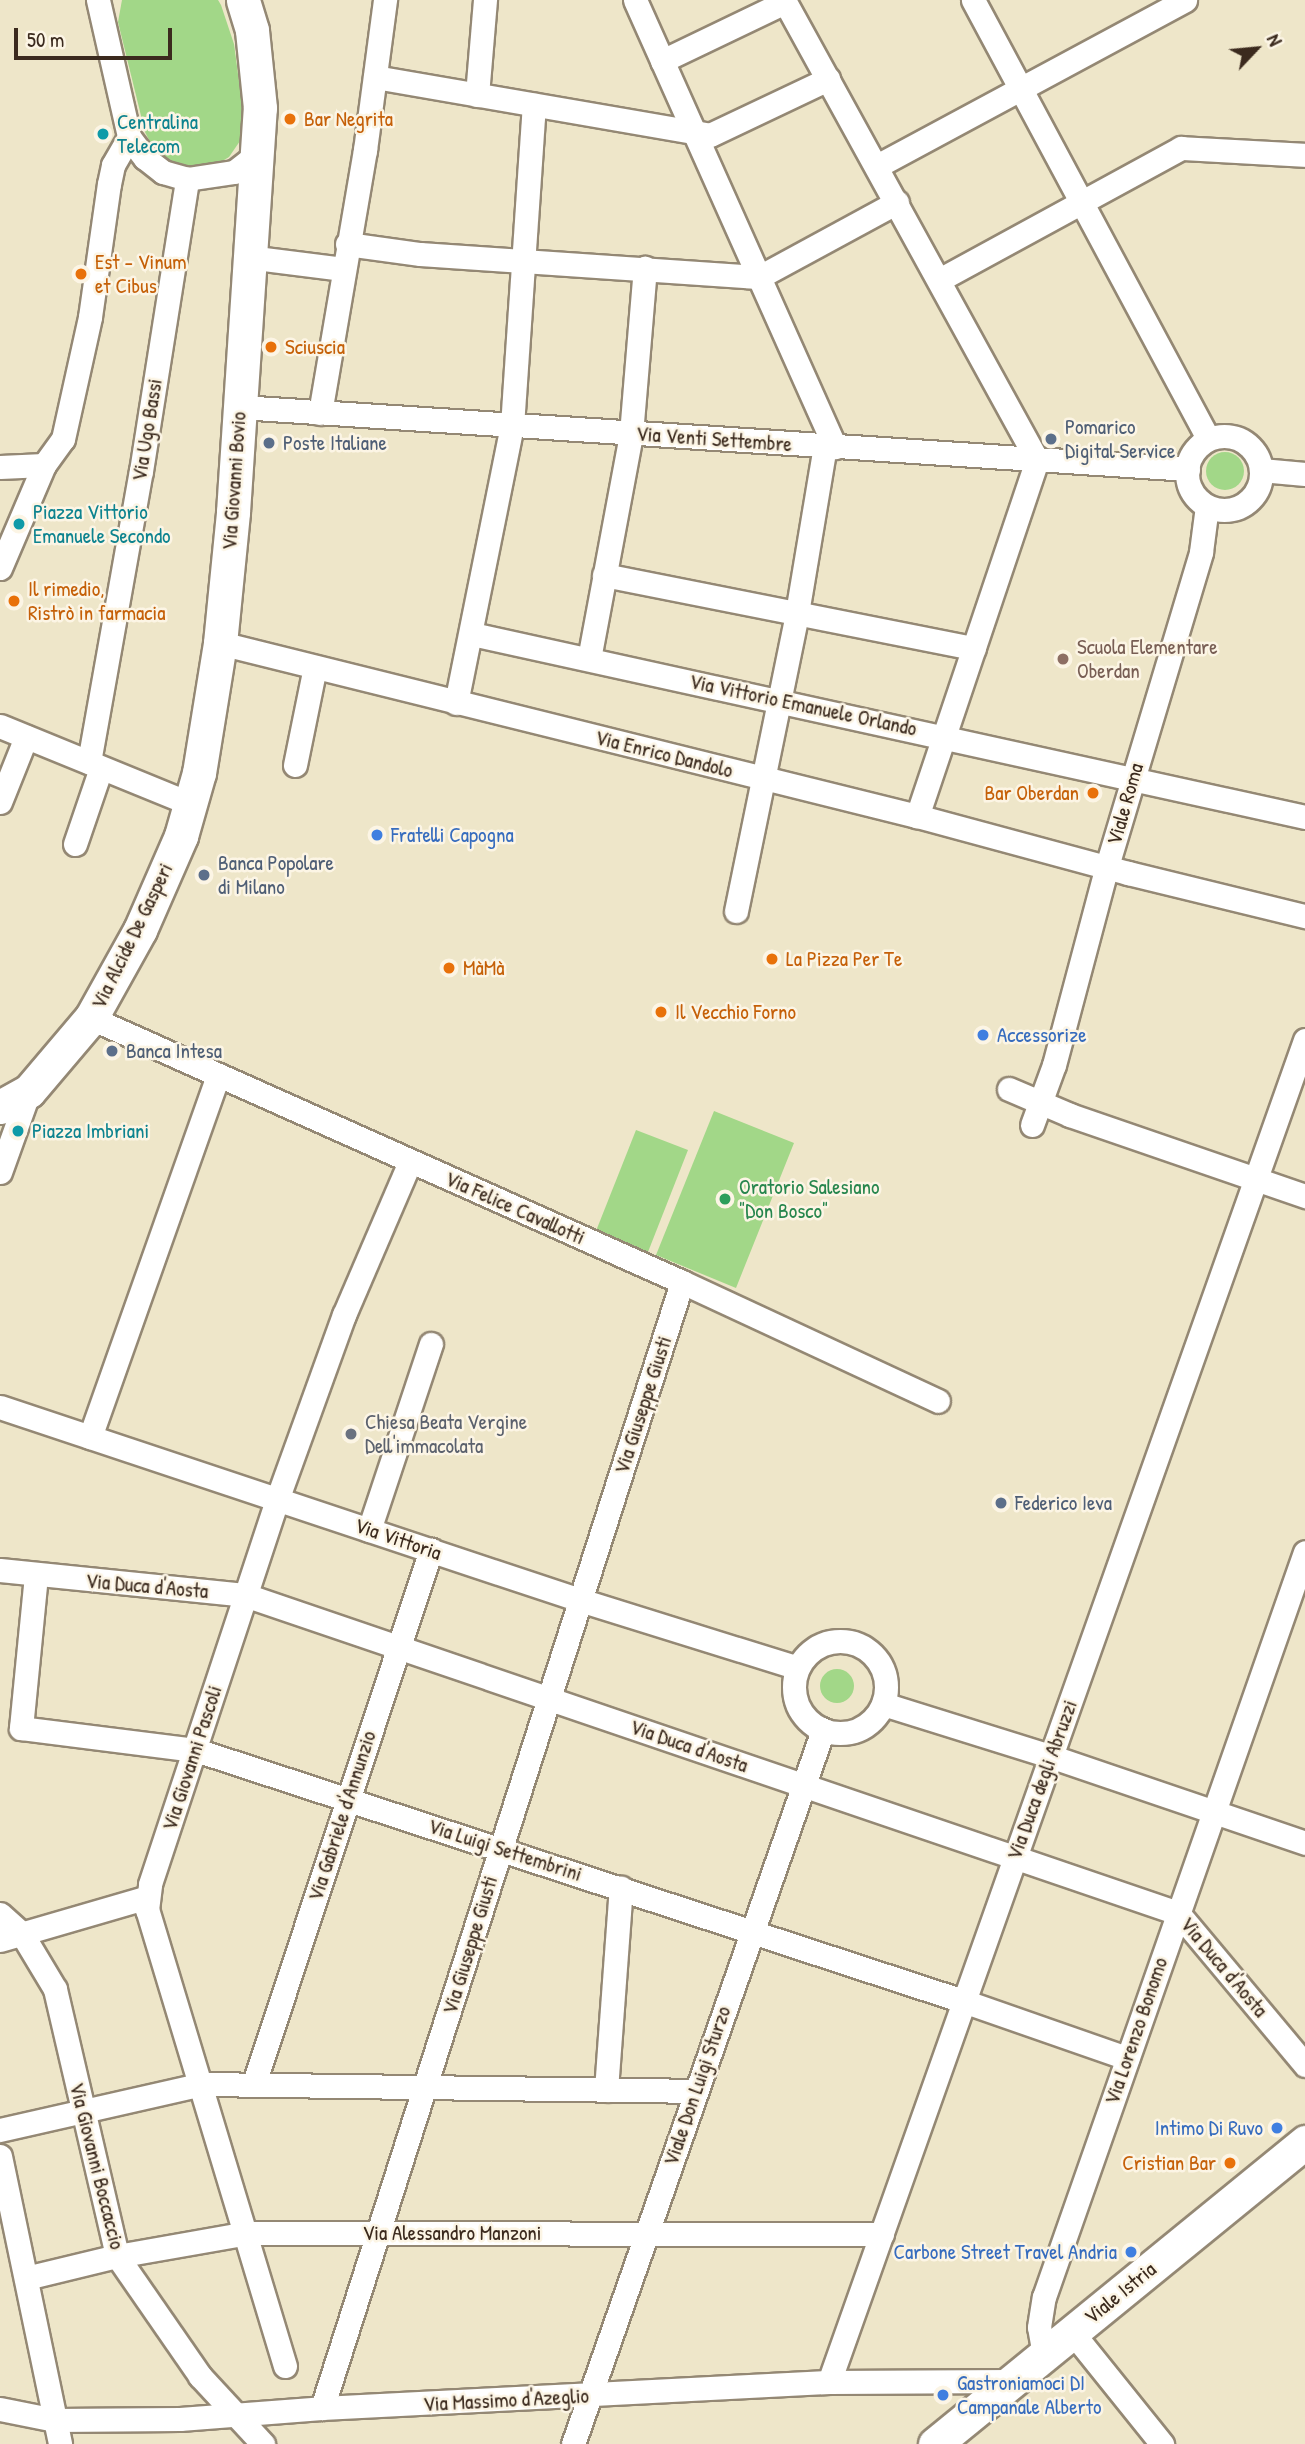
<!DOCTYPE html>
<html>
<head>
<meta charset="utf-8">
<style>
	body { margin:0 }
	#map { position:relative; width:1305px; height:2444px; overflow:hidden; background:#eee6c9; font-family:"Patrick Hand",sans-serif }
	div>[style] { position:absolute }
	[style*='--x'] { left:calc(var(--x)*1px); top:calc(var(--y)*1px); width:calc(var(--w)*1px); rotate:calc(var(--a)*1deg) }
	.green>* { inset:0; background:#a2d788 }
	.round { border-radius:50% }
	.roads { filter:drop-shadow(2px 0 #948874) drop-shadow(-2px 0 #948874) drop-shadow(0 2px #948874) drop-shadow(0 -2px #948874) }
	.street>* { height:23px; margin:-11.5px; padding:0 11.5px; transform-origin:11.5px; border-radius:11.5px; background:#fff }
	.street>.ring { margin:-11.5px; padding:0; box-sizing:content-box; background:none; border:23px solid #fff; border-radius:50% }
	.secondary>* { height:33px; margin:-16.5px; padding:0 16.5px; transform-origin:16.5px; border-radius:16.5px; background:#fff }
	.dots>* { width:19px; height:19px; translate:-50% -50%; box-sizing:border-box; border:4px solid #fcf5e5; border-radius:50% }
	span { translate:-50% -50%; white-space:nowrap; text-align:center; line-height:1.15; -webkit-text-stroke:5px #fcf5e5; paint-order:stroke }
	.food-label { font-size:21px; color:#c56008 }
	.left { translate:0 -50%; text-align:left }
	.right { translate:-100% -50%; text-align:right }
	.culture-label { font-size:21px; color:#0d838f }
	.service-label { font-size:21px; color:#4e5e75 }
	.street-label { font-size:21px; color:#3b2a1e }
	.education-label { font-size:21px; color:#785e54 }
	.shop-label { font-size:21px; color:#366cbe }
	.leisure-label { font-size:21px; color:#27864d }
	.worship-label { font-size:21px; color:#5b616d }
	.north { position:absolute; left:1221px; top:14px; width:70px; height:70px; -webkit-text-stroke:5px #fcf5e5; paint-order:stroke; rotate:64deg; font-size:19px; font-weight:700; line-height:28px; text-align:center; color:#3b2a1e }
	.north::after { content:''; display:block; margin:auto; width:24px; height:32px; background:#3b2a1e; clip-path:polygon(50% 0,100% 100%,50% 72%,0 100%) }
	.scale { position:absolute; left:14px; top:28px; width:158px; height:32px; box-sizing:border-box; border:4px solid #3b2a1e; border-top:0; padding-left:9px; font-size:21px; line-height:24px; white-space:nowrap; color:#3b2a1e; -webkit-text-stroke:5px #fcf5e5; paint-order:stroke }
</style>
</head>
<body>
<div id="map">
	<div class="green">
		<i style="clip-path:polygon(122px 0,218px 0,221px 5px,234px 44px,244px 119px,240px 141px,229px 157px,208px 170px,174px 166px,154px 150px,145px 132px,118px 22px)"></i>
		<i class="round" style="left:1206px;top:452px;width:38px;height:38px"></i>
		<i style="clip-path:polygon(714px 1111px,794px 1143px,736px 1288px,656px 1255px)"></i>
		<i style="clip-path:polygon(636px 1130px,688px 1150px,648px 1252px,596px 1231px)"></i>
		<i class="round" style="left:820px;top:1669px;width:34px;height:34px"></i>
	</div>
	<div class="roads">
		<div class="street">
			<i style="--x:98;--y:0;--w:140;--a:77.2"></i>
			<i style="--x:129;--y:137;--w:26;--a:53"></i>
			<i style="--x:145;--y:158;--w:23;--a:38"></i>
			<i style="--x:163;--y:172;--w:25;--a:16"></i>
			<i style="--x:187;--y:179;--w:48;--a:-8.5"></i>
			<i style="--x:234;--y:172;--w:28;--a:-38"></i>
			<i style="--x:635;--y:0;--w:490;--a:65.9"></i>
			<i style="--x:784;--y:0;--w:525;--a:61.19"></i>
			<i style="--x:1037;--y:460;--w:376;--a:108.6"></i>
			<i style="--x:973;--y:0;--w:498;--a:61.8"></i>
			<i style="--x:662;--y:61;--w:136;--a:-25.6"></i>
			<i style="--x:375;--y:77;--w:340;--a:9.8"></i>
			<i style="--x:710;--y:135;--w:131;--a:-25.4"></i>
			<i style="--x:477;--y:95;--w:95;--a:-85.2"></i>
			<i style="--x:877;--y:166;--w:350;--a:-28.3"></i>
			<i style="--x:347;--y:244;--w:74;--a:7.8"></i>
			<i style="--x:420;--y:254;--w:340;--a:3.9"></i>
			<i style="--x:759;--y:277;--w:157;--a:-28.5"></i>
			<i style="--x:248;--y:257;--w:96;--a:7.2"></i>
			<i style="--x:939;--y:280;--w:276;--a:-28.6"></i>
			<i style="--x:1181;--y:148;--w:124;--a:3.2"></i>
			<i style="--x:240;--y:407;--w:950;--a:3.74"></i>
			<i style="--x:320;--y:413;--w:267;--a:-80.3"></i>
			<i style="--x:365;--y:150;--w:151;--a:-82.4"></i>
			<i class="ring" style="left:1187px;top:436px;width:51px;height:51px"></i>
			<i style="--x:44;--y:465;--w:32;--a:-54"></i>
			<i style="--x:63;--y:439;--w:125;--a:-77.5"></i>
			<i style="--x:90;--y:317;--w:134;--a:-81.9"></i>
			<i style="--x:109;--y:184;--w:19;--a:-78"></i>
			<i style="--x:113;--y:165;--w:32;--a:-60"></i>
			<i style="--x:0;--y:467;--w:44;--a:-2.6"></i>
			<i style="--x:44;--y:465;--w:112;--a:113.1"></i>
			<i style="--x:1261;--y:470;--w:44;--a:5.2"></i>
			<i style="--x:604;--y:575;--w:377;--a:11.2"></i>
			<i style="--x:472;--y:634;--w:853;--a:12.39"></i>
			<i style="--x:220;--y:643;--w:718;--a:13.94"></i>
			<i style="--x:917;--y:816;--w:219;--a:15.1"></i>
			<i style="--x:1128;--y:873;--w:182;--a:13.7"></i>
			<i style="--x:589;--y:659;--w:229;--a:-79.4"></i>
			<i style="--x:631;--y:434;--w:167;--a:-85.2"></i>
			<i style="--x:456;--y:703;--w:283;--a:-78.6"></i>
			<i style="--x:512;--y:426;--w:322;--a:-86.1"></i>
			<i style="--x:0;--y:726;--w:206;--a:22.2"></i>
			<i style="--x:89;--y:762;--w:296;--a:-79.9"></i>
			<i style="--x:141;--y:471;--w:296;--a:-81"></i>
			<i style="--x:295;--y:765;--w:100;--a:-78.5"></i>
			<i style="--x:0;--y:802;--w:70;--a:-68.2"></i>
			<i style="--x:75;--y:844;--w:80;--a:-71.1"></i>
			<i style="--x:736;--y:911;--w:304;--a:-78.4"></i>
			<i style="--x:797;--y:613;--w:169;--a:-80.5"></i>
			<i style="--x:91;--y:1018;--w:647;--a:24.07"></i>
			<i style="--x:682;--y:1282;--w:282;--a:24.9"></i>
			<i style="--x:1009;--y:1089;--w:66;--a:23.1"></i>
			<i style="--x:1070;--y:1115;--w:249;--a:19"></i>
			<i style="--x:1032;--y:1125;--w:64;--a:-69.9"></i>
			<i style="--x:1054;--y:1065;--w:206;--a:-75.1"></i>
			<i style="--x:1107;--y:866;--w:328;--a:-73.3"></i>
			<i style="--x:1201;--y:552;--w:46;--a:-82.6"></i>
			<i style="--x:0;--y:1172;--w:86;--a:-70.3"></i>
			<i style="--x:0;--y:1407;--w:611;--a:18.41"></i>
			<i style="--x:580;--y:1600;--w:228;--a:17.3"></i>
			<i style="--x:90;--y:1437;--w:384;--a:-70.5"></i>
			<i style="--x:369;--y:1530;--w:196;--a:-71.6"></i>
			<i style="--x:0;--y:1570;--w:246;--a:5.8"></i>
			<i style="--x:245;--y:1595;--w:986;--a:18.82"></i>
			<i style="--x:1178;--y:1913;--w:198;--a:50.1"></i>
			<i style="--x:36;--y:1575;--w:154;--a:95.6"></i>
			<i style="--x:21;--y:1728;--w:176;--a:7.2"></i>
			<i style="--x:196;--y:1750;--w:807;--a:18.12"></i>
			<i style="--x:963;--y:2001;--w:174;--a:19.2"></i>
			<i class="ring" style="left:794px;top:1641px;width:69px;height:69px"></i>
			<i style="--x:883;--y:1704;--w:175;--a:17.3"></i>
			<i style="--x:1050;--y:1756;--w:269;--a:18.8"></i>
			<i style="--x:0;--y:1914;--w:30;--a:42"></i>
			<i style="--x:22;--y:1934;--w:64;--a:59"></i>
			<i style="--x:55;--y:1989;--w:274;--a:76.9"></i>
			<i style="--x:117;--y:2256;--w:146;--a:55.3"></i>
			<i style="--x:200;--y:2376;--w:93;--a:47.2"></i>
			<i style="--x:0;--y:1940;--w:154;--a:-16.2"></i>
			<i style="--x:254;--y:2083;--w:562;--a:-71.63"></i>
			<i style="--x:606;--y:2090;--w:203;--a:-85.8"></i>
			<i style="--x:0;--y:2130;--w:207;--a:-12.8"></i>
			<i style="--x:202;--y:2084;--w:493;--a:0.8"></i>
			<i style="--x:0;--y:2156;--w:294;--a:78.2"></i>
			<i style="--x:26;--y:2278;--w:94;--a:-13.6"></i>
			<i style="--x:117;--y:2256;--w:132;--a:-10"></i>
			<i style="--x:247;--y:2233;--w:635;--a:0.09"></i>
			<i style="--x:1072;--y:2332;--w:144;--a:51.2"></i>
			<i style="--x:1044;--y:2355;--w:28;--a:-100"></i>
			<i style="--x:1039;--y:2327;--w:30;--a:-81"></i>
			<i style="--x:1044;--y:2297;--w:789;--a:-70.69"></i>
			<i style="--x:285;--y:2366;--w:476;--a:-106.8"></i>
			<i style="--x:147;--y:1910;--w:26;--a:-83"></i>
			<i style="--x:150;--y:1884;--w:408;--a:-71.7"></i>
			<i style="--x:278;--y:1497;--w:194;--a:-70.1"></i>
			<i style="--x:344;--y:1315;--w:167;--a:-66.7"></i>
			<i style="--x:829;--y:2382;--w:1424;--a:-70.47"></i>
			<i style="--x:322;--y:2408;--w:1182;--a:-72.27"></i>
			<i style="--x:0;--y:2409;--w:56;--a:11.3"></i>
			<i style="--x:55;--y:2420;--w:125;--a:-0.5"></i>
			<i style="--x:180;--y:2419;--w:142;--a:-4.4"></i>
			<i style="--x:322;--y:2408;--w:508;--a:-2.94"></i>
			<i style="--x:829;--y:2382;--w:183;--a:-0.3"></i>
			<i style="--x:573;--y:2444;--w:757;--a:-70.7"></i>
		</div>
		<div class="secondary">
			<i style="--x:0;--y:1107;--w:33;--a:-29"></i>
			<i style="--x:29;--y:1091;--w:96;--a:-49.7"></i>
			<i style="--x:91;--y:1018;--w:101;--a:-60.9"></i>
			<i style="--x:140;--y:930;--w:103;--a:-66.4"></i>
			<i style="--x:181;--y:836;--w:66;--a:-74.1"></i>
			<i style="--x:199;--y:773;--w:132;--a:-80.8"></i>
			<i style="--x:220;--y:643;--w:132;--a:-84.3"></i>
			<i style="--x:233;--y:512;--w:405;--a:-86.2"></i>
			<i style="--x:260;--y:108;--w:78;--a:-95.9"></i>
			<i style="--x:252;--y:30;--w:31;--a:-107"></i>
			<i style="--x:935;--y:2444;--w:478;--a:-39.2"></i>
		</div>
	</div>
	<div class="dots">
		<i style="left:290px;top:119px;background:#e8710a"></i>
		<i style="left:103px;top:134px;background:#0f9aa8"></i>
		<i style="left:81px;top:274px;background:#e8710a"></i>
		<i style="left:271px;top:347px;background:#e8710a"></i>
		<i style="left:1051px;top:439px;background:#5c6f8a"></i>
		<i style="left:269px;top:443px;background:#5c6f8a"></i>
		<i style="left:19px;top:524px;background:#0f9aa8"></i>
		<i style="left:14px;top:601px;background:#e8710a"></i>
		<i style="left:1063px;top:659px;background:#8d6e63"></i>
		<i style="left:1093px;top:793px;background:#e8710a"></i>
		<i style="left:377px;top:835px;background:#3f7fe0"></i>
		<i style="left:204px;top:875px;background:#5c6f8a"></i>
		<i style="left:772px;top:959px;background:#e8710a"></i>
		<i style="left:449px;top:968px;background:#e8710a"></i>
		<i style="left:661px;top:1012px;background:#e8710a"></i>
		<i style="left:983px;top:1035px;background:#3f7fe0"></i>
		<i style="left:112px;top:1051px;background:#5c6f8a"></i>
		<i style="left:18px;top:1131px;background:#0f9aa8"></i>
		<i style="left:725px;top:1199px;background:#2e9e5b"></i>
		<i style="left:351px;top:1434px;background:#6b7280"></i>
		<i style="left:1001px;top:1503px;background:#5c6f8a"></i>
		<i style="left:1277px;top:2128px;background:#3f7fe0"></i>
		<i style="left:1230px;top:2163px;background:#e8710a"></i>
		<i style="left:1131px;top:2252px;background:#3f7fe0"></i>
		<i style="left:943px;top:2395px;background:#3f7fe0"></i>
	</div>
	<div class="food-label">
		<span class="left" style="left:304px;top:119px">Bar Negrita</span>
		<span class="left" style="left:95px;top:274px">Est - Vinum<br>et Cibus</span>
		<span class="left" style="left:285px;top:347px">Sciuscia</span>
		<span class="left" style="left:28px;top:601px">Il rimedio,<br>Ristrò in farmacia</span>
		<span class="right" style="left:1079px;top:793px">Bar Oberdan</span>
		<span class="left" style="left:786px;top:959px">La Pizza Per Te</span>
		<span class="left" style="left:463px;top:968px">MàMà</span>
		<span class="left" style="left:675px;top:1012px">Il Vecchio Forno</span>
		<span class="right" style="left:1216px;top:2163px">Cristian Bar</span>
	</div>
	<div class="culture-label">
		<span class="left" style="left:117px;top:134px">Centralina<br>Telecom</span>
		<span class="left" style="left:33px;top:524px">Piazza Vittorio<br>Emanuele Secondo</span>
		<span class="left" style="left:32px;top:1131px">Piazza Imbriani</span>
	</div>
	<div class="service-label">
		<span class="left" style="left:1065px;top:439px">Pomarico<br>Digital Service</span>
		<span class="left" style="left:283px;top:443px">Poste Italiane</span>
		<span class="left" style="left:218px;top:875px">Banca Popolare<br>di Milano</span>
		<span class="left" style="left:126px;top:1051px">Banca Intesa</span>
		<span class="left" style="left:1015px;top:1503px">Federico Ieva</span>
	</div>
	<div class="street-label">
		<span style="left:147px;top:430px;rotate:-81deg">Via Ugo Bassi</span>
		<span style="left:714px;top:439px;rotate:4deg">Via Venti Settembre</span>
		<span style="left:234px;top:481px;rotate:-86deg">Via Giovanni Bovio</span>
		<span style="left:803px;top:705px;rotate:12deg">Via Vittorio Emanuele Orlando</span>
		<span style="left:664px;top:754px;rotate:14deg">Via Enrico Dandolo</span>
		<span style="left:1125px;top:804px;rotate:-74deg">Viale Roma</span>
		<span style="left:132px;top:936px;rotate:-64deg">Via Alcide De Gasperi</span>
		<span style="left:515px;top:1208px;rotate:24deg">Via Felice Cavallotti</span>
		<span style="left:643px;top:1405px;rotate:-72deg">Via Giuseppe Giusti</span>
		<span style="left:398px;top:1539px;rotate:19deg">Via Vittoria</span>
		<span style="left:147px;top:1586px;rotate:5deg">Via Duca d'Aosta</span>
		<span style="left:689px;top:1746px;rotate:19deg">Via Duca d'Aosta</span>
		<span style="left:192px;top:1758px;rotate:-72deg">Via Giovanni Pascoli</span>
		<span style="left:1042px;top:1780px;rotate:-70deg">Via Duca degli Abruzzi</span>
		<span style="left:342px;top:1816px;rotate:-72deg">Via Gabriele d'Annunzio</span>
		<span style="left:505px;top:1850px;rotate:18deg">Via Luigi Settembrini</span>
		<span style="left:470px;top:1945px;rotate:-73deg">Via Giuseppe Giusti</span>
		<span style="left:1224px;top:1967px;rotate:50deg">Via Duca d'Aosta</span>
		<span style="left:1136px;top:2031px;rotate:-71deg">Via Lorenzo Bonomo</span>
		<span style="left:697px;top:2086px;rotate:-71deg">Viale Don Luigi Sturzo</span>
		<span style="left:97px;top:2166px;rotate:76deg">Via Giovanni Boccaccio</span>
		<span style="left:452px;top:2233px">Via Alessandro Manzoni</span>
		<span style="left:1120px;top:2293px;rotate:-39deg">Viale Istria</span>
		<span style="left:506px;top:2400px;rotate:-3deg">Via Massimo d'Azeglio</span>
	</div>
	<div class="education-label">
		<span class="left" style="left:1077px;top:659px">Scuola Elementare<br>Oberdan</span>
	</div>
	<div class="shop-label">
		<span class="left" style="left:391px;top:835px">Fratelli Capogna</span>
		<span class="left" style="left:997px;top:1035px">Accessorize</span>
		<span class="right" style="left:1263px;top:2128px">Intimo Di Ruvo</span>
		<span class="right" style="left:1117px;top:2252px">Carbone Street Travel Andria</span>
		<span class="left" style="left:957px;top:2395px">Gastroniamoci DI<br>Campanale Alberto</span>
	</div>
	<div class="leisure-label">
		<span class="left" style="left:739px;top:1199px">Oratorio Salesiano<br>"Don Bosco"</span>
	</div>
	<div class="worship-label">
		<span class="left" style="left:365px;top:1434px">Chiesa Beata Vergine<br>Dell'immacolata</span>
	</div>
	<div class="north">N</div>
	<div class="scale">50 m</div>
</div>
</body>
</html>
